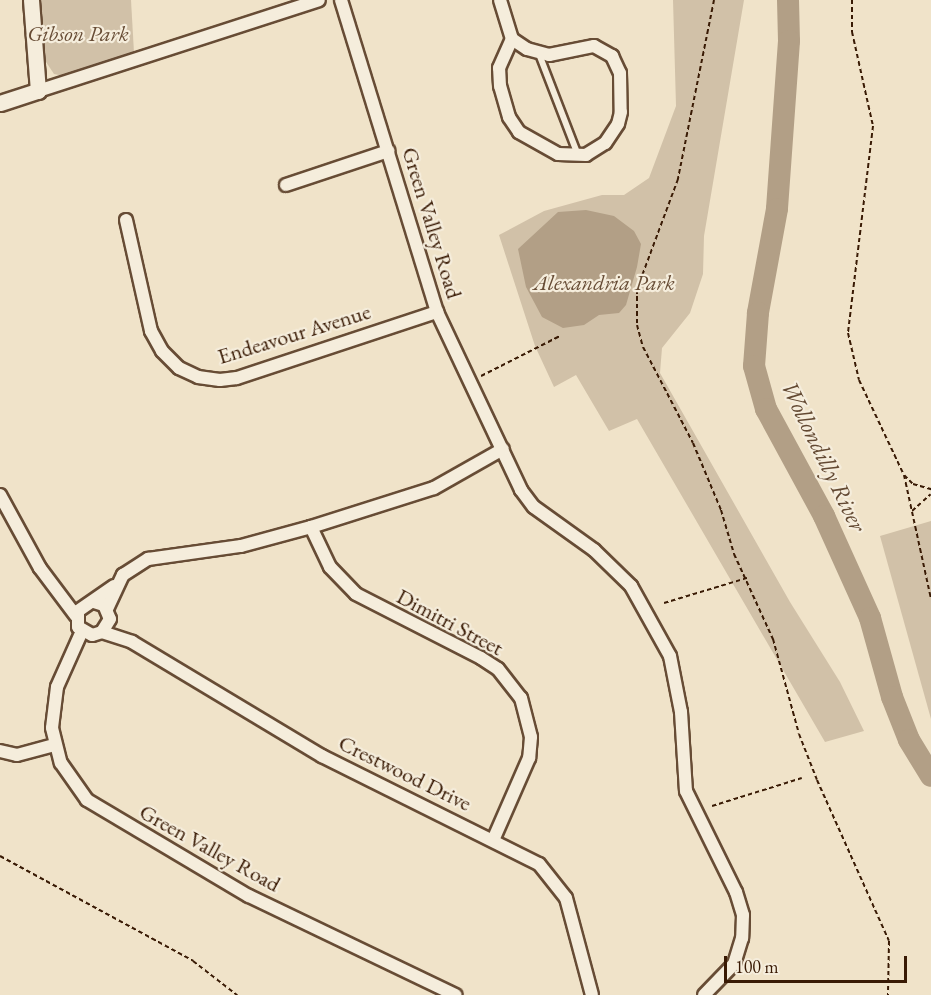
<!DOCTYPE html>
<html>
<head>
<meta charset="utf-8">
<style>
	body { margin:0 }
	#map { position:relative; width:931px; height:995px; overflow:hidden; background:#f0e3c9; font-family:"EB Garamond",serif }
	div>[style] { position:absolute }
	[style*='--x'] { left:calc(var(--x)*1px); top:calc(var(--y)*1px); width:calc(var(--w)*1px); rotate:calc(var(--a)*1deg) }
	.green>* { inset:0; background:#d1c1a8 }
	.water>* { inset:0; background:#b29f86 }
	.river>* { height:22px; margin:-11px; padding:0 11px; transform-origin:11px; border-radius:11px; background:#b29f86 }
	.path>* { height:2px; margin-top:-1px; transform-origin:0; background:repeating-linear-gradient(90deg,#391a04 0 4.5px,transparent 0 7.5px) }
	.roads { filter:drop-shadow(2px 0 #674c35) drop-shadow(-2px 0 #674c35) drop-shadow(0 2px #674c35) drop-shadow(0 -2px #674c35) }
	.service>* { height:6px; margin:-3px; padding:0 3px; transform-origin:3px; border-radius:3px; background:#f5eddc }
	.minor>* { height:12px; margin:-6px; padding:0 6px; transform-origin:6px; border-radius:6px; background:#f5eddc }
	.tertiary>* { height:15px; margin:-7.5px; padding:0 7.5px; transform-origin:7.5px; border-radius:7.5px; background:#f5eddc }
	span { translate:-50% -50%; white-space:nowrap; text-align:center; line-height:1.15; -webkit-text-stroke:4.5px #f5eddc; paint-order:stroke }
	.park-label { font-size:22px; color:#674c35; font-style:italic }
	.street-label { font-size:22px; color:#391a04 }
	.water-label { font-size:24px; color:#634932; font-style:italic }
	.scale { position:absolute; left:724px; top:956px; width:183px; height:27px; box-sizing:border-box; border:3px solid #391a04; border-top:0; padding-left:8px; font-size:18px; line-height:21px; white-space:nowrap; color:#391a04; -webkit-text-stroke:4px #f5eddc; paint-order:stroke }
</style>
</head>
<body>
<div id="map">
	<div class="green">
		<i style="clip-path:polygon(41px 0,131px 0,134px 53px,64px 76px,54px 74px,46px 62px)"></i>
		<i style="clip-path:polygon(673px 0,744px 0,704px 236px,703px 274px,690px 313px,662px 348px,660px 373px,790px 602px,840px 682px,864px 731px,825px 742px,637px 419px,609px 431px,576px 375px,554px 387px,535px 346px,499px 235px,544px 211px,602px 195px,624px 195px,649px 178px,676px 106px)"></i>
		<i style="clip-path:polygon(931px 521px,931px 719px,880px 536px)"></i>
	</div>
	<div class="water">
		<i style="clip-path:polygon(586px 210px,614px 216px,634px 231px,641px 244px,637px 267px,626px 305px,619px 313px,599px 315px,584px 325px,563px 328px,542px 317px,526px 287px,518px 249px,558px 212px)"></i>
	</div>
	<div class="river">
		<i style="--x:788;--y:0;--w:41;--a:88.6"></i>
		<i style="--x:789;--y:41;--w:168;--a:94.1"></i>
		<i style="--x:777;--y:209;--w:106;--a:100.4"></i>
		<i style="--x:758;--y:313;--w:53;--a:94.3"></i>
		<i style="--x:754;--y:366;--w:45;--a:74.4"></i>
		<i style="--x:766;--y:409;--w:122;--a:61.5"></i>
		<i style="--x:824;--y:516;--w:112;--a:65.7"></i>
		<i style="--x:870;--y:618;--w:82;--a:74.4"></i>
		<i style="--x:892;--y:697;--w:46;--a:68.4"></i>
		<i style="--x:909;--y:740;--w:42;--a:58.6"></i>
	</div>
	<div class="path">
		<i style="--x:714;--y:0;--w:183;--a:101.4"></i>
		<i style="--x:678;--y:179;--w:117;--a:110.4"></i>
		<i style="--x:637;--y:289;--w:36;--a:90"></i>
		<i style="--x:637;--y:325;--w:23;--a:75"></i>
		<i style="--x:643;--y:347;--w:108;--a:62.5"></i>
		<i style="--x:693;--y:443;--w:73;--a:67.3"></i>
		<i style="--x:721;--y:510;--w:46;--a:73.5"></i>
		<i style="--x:734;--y:554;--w:94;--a:65.4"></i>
		<i style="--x:773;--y:639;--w:98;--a:74.7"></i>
		<i style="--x:799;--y:734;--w:49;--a:68.6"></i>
		<i style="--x:817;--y:780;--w:176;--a:65.9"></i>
		<i style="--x:889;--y:941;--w:54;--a:91.1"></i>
		<i style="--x:852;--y:0;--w:32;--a:90"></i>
		<i style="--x:852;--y:32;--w:96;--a:77.4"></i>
		<i style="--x:873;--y:126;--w:209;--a:96.9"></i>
		<i style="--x:848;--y:333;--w:48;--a:76.8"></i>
		<i style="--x:859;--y:380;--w:105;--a:64.7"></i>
		<i style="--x:904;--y:475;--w:127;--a:77.7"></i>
		<i style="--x:481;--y:376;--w:89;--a:-26.9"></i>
		<i style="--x:904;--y:475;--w:13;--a:45"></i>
		<i style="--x:913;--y:484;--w:19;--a:16"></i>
		<i style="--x:912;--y:511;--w:25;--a:-42"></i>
		<i style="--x:664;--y:603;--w:87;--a:-16.8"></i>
		<i style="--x:712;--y:806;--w:94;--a:-17.3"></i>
		<i style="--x:0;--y:856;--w:220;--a:28.5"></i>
		<i style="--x:193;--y:961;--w:56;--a:37.7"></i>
	</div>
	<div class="roads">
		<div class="service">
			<i style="--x:539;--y:54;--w:108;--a:68.9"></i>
		</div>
		<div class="minor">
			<i style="--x:341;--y:0;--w:326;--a:72.9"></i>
			<i style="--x:437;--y:312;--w:197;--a:64.7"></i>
			<i style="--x:521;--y:490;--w:21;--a:53"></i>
			<i style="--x:534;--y:507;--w:74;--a:35.6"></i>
			<i style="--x:594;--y:550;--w:52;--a:44.2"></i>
			<i style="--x:631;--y:586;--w:80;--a:60.9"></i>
			<i style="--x:670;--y:656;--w:57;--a:78.9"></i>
			<i style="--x:681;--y:712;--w:79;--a:86.4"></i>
			<i style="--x:686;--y:791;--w:113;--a:63.7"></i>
			<i style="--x:736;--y:892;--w:24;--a:73"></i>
			<i style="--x:743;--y:915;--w:23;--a:92"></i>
			<i style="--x:742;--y:938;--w:27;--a:107"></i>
			<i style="--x:734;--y:964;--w:43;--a:134.1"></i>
			<i style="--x:500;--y:0;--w:41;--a:72.9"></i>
			<i style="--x:512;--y:39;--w:18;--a:34"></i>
			<i style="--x:527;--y:49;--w:23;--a:15"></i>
			<i style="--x:549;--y:55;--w:46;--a:-11.3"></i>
			<i style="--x:594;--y:46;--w:21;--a:29"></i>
			<i style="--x:612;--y:56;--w:19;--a:65"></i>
			<i style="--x:620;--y:73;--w:39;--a:89"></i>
			<i style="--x:621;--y:112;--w:12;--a:104"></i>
			<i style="--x:618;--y:124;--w:23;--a:124"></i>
			<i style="--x:605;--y:143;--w:22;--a:148"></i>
			<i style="--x:586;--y:155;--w:28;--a:-178"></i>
			<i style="--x:558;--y:154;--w:45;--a:-150.6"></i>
			<i style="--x:519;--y:132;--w:18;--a:-124"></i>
			<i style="--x:509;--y:117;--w:32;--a:-106"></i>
			<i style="--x:500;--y:86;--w:18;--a:-93"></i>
			<i style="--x:499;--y:68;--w:32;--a:-66"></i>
			<i style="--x:38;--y:91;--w:295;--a:-17.9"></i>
			<i style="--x:286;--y:185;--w:108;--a:-18.4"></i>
			<i style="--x:126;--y:220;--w:114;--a:77.3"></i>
			<i style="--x:151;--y:331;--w:23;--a:61"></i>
			<i style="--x:162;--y:351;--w:24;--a:45"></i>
			<i style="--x:179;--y:368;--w:21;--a:25"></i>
			<i style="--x:198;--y:377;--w:22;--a:8"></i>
			<i style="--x:220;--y:380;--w:17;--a:-7"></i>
			<i style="--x:237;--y:378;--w:211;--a:-18.3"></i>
			<i style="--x:0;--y:495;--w:83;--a:61.3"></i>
			<i style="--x:40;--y:568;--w:60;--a:53.1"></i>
			<i style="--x:311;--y:527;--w:44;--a:64.6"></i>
			<i style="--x:330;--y:567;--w:37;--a:46"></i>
			<i style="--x:356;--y:594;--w:140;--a:27.1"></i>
			<i style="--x:481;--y:658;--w:20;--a:33"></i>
			<i style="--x:498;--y:669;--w:37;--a:52"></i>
			<i style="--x:521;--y:698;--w:40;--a:75.6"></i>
			<i style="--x:531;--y:737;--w:21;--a:95"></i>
			<i style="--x:529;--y:758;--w:87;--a:113.6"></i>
			<i style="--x:94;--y:602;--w:10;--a:17"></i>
			<i style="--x:104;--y:605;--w:15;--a:67"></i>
			<i style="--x:110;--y:619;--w:15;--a:122"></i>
			<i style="--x:102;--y:632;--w:10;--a:163"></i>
			<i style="--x:92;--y:635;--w:16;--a:-150"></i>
			<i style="--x:78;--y:627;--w:16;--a:-90"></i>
			<i style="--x:78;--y:611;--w:44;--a:-34.8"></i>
			<i style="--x:107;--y:609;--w:38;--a:-65"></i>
			<i style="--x:123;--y:575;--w:30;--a:-33"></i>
			<i style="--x:148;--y:559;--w:94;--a:-8"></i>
			<i style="--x:241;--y:546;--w:73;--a:-15.2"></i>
			<i style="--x:311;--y:527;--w:129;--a:-17.6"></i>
			<i style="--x:434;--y:488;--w:79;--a:-29.5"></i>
			<i style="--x:82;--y:631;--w:61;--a:114.1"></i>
			<i style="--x:57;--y:687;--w:41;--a:97"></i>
			<i style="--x:52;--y:728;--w:36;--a:76"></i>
			<i style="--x:61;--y:763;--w:45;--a:54.9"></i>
			<i style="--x:87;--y:800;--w:188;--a:30.7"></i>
			<i style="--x:249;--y:896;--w:229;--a:25.6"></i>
			<i style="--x:102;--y:632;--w:32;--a:18"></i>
			<i style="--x:132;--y:642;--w:222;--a:31"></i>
			<i style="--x:322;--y:756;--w:242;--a:26.5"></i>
			<i style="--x:539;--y:864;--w:43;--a:51.5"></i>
			<i style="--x:566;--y:898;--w:100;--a:75"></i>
			<i style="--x:0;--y:751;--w:17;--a:13"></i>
			<i style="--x:17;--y:755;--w:39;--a:-15"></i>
		</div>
		<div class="tertiary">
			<i style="--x:0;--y:103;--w:40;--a:-18"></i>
			<i style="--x:38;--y:91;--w:91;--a:-94.4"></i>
		</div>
	</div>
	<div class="park-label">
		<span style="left:78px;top:34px">Gibson Park</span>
		<span style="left:604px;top:283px">Alexandria Park</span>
	</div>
	<div class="street-label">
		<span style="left:432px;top:223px;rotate:73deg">Green Valley Road</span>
		<span style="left:294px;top:334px;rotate:-17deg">Endeavour Avenue</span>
		<span style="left:450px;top:622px;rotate:28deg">Dimitri Street</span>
		<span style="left:405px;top:773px;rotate:26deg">Crestwood Drive</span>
		<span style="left:210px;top:848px;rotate:29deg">Green Valley Road</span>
	</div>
	<div class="water-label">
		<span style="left:824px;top:456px;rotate:64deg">Wollondilly River</span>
	</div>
	<div class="scale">100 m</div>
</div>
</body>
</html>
